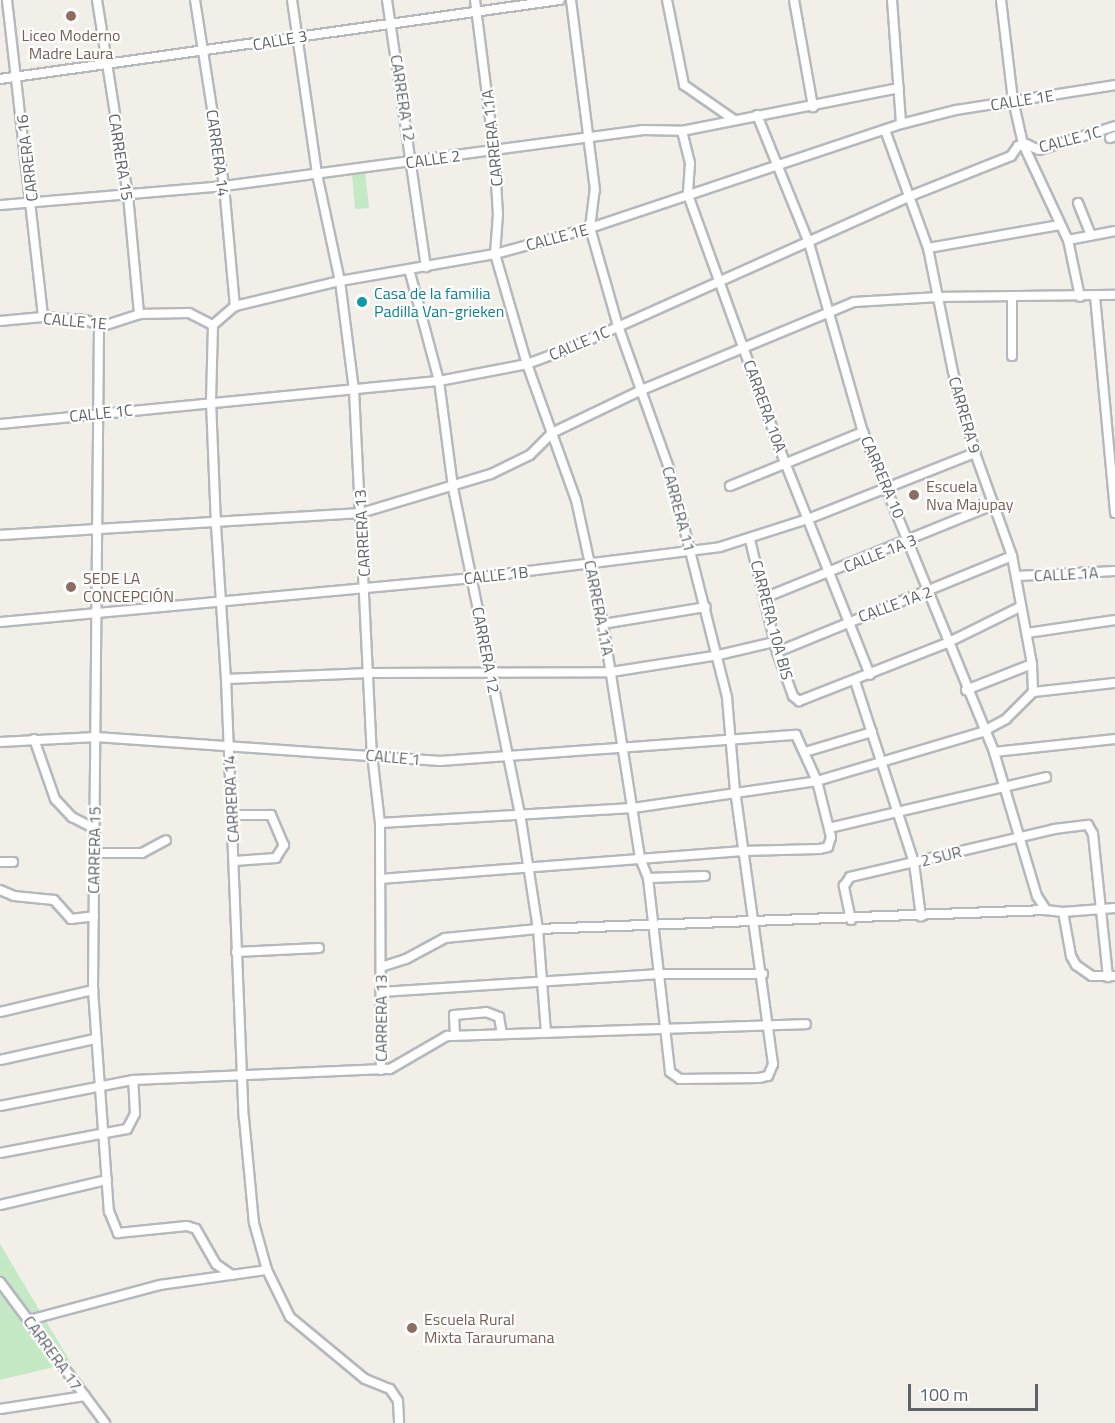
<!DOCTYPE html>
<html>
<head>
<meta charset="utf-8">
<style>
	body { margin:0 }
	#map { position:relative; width:1115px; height:1423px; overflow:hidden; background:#f1efe8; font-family:"Titillium Web",sans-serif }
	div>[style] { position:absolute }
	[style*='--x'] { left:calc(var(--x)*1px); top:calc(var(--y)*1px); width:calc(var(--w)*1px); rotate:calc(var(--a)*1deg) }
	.green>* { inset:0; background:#c5e8c5 }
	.roads { filter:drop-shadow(2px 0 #b5b8bc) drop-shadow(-2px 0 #b5b8bc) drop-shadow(0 2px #b5b8bc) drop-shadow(0 -2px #b5b8bc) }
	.minor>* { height:8px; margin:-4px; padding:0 4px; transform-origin:4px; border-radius:4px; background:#fff }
	.dots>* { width:16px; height:16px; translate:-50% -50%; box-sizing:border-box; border:3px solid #fff; border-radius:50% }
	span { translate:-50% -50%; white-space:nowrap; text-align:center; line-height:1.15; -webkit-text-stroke:4.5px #fff; paint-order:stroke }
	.education-label { font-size:16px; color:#785e54 }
	.left { translate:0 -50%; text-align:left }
	.street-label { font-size:16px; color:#5f6368 }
	.culture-label { font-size:16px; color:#0d838f }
	.scale { position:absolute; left:908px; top:1384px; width:130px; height:27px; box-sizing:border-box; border:3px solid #5f6368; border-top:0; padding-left:8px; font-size:18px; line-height:21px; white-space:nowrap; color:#5f6368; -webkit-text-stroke:4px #fff; paint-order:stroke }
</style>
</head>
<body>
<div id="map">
	<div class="green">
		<i style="clip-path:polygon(365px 171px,369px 208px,355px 209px,352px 173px)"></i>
		<i style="clip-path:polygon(0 1244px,71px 1363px,0 1380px)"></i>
	</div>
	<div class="roads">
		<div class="minor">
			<i style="--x:7;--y:0;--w:319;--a:83.5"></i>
			<i style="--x:97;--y:0;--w:197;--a:81"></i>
			<i style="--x:128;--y:195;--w:120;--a:84.7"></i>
			<i style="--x:195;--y:0;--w:188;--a:81.1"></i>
			<i style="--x:224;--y:186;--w:121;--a:84.8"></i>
			<i style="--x:292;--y:0;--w:176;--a:81.8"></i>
			<i style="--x:317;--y:174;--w:109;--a:77.9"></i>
			<i style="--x:340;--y:281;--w:110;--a:82.7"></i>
			<i style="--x:354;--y:390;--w:364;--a:87.2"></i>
			<i style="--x:372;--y:754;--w:69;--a:83.4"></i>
			<i style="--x:380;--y:823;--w:247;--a:89.8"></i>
			<i style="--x:387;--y:0;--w:270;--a:81.7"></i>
			<i style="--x:475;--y:0;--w:152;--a:82.8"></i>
			<i style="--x:494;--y:151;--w:63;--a:86.4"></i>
			<i style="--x:498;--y:214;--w:40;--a:94.3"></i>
			<i style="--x:495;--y:254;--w:115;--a:73.8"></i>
			<i style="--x:527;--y:364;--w:145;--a:70.2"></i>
			<i style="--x:576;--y:500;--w:127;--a:77.7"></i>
			<i style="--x:603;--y:624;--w:237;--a:81"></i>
			<i style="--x:640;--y:858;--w:22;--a:68"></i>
			<i style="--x:648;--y:878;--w:195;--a:83.5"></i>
			<i style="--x:670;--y:1072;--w:12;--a:35"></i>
			<i style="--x:680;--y:1079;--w:79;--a:-0.7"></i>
			<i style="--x:759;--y:1078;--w:9;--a:-13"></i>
			<i style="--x:768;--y:1076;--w:13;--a:-67"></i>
			<i style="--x:773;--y:1064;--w:276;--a:-97.9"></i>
			<i style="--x:735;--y:791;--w:94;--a:-94.9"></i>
			<i style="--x:727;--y:697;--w:233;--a:-104.2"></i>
			<i style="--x:670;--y:471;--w:154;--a:-109.7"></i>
			<i style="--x:618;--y:326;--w:102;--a:-105.9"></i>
			<i style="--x:590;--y:228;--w:38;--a:-83"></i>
			<i style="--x:595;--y:190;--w:192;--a:-97.2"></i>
			<i style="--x:667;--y:0;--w:87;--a:78.7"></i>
			<i style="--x:684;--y:85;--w:60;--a:34.8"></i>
			<i style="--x:794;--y:0;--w:109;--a:79.9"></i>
			<i style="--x:892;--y:0;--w:124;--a:85.8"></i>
			<i style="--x:1001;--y:0;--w:101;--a:83.2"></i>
			<i style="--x:1013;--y:100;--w:45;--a:77.2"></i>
			<i style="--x:1023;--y:144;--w:106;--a:64.9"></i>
			<i style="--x:1068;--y:240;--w:58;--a:78.1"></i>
			<i style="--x:0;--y:79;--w:565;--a:-8.04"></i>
			<i style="--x:757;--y:115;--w:138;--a:67.9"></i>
			<i style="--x:809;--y:243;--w:197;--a:74.1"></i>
			<i style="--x:863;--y:432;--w:346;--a:67.7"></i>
			<i style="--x:994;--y:752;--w:150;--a:73.4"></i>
			<i style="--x:1037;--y:896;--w:17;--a:57"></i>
			<i style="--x:1046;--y:910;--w:17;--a:7"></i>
			<i style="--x:1063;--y:912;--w:45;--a:79.7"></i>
			<i style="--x:1071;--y:956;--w:10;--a:61"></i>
			<i style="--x:1076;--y:965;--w:19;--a:35"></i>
			<i style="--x:1092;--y:976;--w:23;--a:0"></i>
			<i style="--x:885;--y:130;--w:126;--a:70"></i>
			<i style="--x:928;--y:248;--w:126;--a:78.6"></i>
			<i style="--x:953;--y:372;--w:84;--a:74.8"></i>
			<i style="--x:975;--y:453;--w:109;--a:70.2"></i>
			<i style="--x:1012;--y:556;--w:110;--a:79.5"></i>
			<i style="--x:1032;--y:664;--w:28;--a:88"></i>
			<i style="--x:682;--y:131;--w:33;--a:76"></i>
			<i style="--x:690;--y:163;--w:32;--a:94"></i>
			<i style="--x:688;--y:195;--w:287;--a:70.1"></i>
			<i style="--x:786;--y:465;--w:226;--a:68.2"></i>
			<i style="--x:1110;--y:138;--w:5;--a:-22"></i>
			<i style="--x:1078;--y:203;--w:35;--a:68"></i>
			<i style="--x:0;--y:205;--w:225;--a:-4.8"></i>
			<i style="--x:224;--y:186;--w:423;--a:-7.6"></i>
			<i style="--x:643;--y:130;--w:39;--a:1"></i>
			<i style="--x:682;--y:131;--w:221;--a:-11.2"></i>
			<i style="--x:1068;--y:240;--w:48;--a:-10.8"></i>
			<i style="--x:928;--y:248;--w:134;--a:-9.9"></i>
			<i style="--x:409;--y:269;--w:116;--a:75"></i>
			<i style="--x:439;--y:381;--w:108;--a:82.5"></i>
			<i style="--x:453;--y:488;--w:332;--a:78.4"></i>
			<i style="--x:520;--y:813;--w:117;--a:81.2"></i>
			<i style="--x:538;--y:929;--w:104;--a:85.6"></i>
			<i style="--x:1095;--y:296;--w:218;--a:84.7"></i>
			<i style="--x:0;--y:321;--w:43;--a:-5.3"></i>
			<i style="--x:43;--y:317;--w:42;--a:4.1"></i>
			<i style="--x:85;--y:320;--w:19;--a:18"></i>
			<i style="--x:103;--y:326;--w:38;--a:-18"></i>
			<i style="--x:139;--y:314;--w:50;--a:-1.1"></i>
			<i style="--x:189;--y:313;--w:27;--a:27"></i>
			<i style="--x:99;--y:325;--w:665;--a:90.52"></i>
			<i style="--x:93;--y:990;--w:222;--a:85.9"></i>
			<i style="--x:109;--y:1211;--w:24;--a:68"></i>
			<i style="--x:118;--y:1233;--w:69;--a:-5.8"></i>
			<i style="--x:187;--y:1226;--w:9;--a:18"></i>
			<i style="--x:196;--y:1229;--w:40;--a:60.3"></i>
			<i style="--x:216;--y:1264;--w:19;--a:35"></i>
			<i style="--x:213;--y:325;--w:76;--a:91.5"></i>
			<i style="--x:211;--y:401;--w:124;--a:87.7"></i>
			<i style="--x:216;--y:525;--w:154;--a:86.3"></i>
			<i style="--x:226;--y:679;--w:439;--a:87.7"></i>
			<i style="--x:244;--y:1118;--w:105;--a:84.6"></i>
			<i style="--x:254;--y:1223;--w:49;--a:74.5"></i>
			<i style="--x:267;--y:1270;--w:52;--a:63.9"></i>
			<i style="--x:290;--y:1317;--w:97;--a:39.6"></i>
			<i style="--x:365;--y:1379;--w:27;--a:22"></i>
			<i style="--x:390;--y:1389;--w:14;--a:56"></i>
			<i style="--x:398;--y:1401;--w:22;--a:87"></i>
			<i style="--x:213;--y:325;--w:29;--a:-41"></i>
			<i style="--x:235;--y:306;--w:108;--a:-13.4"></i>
			<i style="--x:340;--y:281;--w:157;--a:-9.9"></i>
			<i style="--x:495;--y:254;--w:98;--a:-15.3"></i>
			<i style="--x:590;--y:228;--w:328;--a:-18.5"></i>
			<i style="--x:901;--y:124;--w:57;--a:-14.3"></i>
			<i style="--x:956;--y:110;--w:161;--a:-8.9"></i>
			<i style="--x:1012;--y:356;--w:60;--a:-90"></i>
			<i style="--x:0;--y:424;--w:441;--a:-5.6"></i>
			<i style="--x:439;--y:381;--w:90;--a:-10.9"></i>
			<i style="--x:527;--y:364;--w:49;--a:-20.3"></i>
			<i style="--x:573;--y:347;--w:367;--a:-24.1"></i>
			<i style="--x:908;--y:197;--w:111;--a:-21.7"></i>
			<i style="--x:1011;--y:156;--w:12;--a:-55"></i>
			<i style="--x:1018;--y:146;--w:8;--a:-14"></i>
			<i style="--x:1026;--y:144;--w:14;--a:25"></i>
			<i style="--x:1039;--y:150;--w:80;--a:-17.5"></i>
			<i style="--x:730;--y:486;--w:144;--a:-22.1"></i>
			<i style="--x:0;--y:535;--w:362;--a:-3.5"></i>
			<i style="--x:361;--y:513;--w:136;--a:-16.7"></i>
			<i style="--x:491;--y:474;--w:43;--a:-26"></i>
			<i style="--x:530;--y:455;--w:31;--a:-45"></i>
			<i style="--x:552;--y:433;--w:102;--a:-25.6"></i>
			<i style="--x:644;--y:389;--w:227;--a:-22.5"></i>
			<i style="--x:854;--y:302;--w:85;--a:-3.4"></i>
			<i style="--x:939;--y:297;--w:176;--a:-0.7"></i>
			<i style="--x:750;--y:540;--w:115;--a:76.4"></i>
			<i style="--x:777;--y:652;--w:47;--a:70"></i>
			<i style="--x:793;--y:696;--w:8;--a:40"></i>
			<i style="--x:799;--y:701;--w:159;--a:-21.4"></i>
			<i style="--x:947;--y:643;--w:81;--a:-26.3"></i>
			<i style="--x:1017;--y:576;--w:98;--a:-2.9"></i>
			<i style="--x:764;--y:598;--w:249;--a:-22.1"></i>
			<i style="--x:0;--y:622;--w:474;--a:-5.3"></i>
			<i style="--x:472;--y:578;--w:250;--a:-7.1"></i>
			<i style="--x:720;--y:547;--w:92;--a:-17.7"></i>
			<i style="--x:808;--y:519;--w:180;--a:-21.6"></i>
			<i style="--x:603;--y:624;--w:104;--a:-9.4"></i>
			<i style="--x:1027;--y:633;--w:89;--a:-8.4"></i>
			<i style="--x:777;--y:652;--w:254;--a:-22.2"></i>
			<i style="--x:226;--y:679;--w:143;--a:-2.4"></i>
			<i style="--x:369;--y:673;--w:242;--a:-0.2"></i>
			<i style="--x:611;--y:672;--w:109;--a:-8.9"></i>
			<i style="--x:719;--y:655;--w:57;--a:-13.3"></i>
			<i style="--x:855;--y:681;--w:191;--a:72"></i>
			<i style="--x:914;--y:863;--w:54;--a:82.6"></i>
			<i style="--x:966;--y:690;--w:71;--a:-21.5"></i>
			<i style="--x:1033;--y:692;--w:82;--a:-6.3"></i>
			<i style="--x:34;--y:739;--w:64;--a:70.7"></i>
			<i style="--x:55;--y:799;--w:25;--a:47"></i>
			<i style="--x:72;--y:817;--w:25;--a:27"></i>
			<i style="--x:0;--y:742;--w:96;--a:-3"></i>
			<i style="--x:96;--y:737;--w:345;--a:4"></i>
			<i style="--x:440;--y:761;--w:357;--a:-4.2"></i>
			<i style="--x:796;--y:735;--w:51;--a:65.5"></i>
			<i style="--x:817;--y:781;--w:58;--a:76"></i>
			<i style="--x:831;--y:837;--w:10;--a:107"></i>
			<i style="--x:828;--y:847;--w:9;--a:167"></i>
			<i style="--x:819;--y:849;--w:76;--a:178.5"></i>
			<i style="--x:743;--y:851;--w:364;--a:175.6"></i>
			<i style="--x:805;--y:752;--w:70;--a:-16.6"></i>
			<i style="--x:994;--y:752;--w:122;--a:-6.1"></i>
			<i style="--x:231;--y:815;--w:40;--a:0"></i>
			<i style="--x:271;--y:815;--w:33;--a:67"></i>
			<i style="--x:284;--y:845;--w:15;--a:122"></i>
			<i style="--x:276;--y:858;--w:42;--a:175.9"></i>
			<i style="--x:380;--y:823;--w:253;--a:-3.4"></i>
			<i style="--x:633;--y:808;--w:186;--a:-8.3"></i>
			<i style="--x:817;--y:781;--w:172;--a:-16.5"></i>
			<i style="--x:982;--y:732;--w:27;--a:-28"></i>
			<i style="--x:1006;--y:719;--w:38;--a:-45"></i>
			<i style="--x:829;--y:828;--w:223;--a:-13.2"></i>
			<i style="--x:94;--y:853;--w:48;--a:0"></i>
			<i style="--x:142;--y:853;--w:27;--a:-28"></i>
			<i style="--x:0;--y:862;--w:13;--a:0"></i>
			<i style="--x:648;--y:878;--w:57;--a:-2"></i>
			<i style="--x:0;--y:890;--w:15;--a:23"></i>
			<i style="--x:14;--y:896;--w:40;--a:5.7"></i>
			<i style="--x:54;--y:900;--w:25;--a:48"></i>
			<i style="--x:71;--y:919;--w:23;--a:-7"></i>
			<i style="--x:1063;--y:912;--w:52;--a:-4.4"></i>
			<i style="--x:851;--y:920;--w:35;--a:-102"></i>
			<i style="--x:844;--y:886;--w:11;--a:-56"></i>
			<i style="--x:850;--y:877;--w:210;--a:-13.2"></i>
			<i style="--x:1054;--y:829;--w:34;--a:-7"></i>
			<i style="--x:1088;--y:825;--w:10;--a:61"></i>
			<i style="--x:1093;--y:834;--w:144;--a:84"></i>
			<i style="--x:236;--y:952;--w:83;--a:-2.8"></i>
			<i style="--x:381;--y:967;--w:26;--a:-18"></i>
			<i style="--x:406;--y:959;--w:44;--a:-28.3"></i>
			<i style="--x:445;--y:938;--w:93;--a:-5.5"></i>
			<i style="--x:538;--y:929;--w:508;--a:-2.14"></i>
			<i style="--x:381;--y:992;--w:279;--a:-3.7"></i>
			<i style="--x:659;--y:974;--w:104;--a:0"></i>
			<i style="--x:0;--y:1012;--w:96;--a:-13.3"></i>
			<i style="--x:455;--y:1035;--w:20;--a:-93"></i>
			<i style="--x:454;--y:1015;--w:32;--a:-5"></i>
			<i style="--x:486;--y:1012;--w:14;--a:21"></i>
			<i style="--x:499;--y:1017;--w:17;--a:80"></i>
			<i style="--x:0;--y:1060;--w:97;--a:-12.5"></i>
			<i style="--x:0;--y:1106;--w:136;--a:-11.1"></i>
			<i style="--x:133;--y:1080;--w:257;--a:-2.5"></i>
			<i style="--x:390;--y:1069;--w:66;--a:-30.1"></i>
			<i style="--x:447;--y:1036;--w:359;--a:-1.9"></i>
			<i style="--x:0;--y:1153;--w:129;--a:-10.7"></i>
			<i style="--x:127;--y:1129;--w:17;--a:-62"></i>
			<i style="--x:135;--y:1114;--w:34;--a:-93"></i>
			<i style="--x:0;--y:1205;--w:110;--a:-13.2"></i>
			<i style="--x:0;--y:1282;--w:176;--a:53.3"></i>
			<i style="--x:29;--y:1320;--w:136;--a:-15"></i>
			<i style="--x:160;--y:1285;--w:108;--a:-8"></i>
			<i style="--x:0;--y:1409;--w:86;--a:-8.7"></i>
		</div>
	</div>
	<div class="dots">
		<i style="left:71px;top:16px;background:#8d6e63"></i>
		<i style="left:362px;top:302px;background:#0f9aa8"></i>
		<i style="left:914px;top:495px;background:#8d6e63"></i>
		<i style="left:71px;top:587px;background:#8d6e63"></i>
		<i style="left:412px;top:1328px;background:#8d6e63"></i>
	</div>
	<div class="education-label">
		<span style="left:71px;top:44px">Liceo Moderno<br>Madre Laura</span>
		<span class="left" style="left:926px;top:495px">Escuela<br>Nva Majupay</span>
		<span class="left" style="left:83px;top:587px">SEDE LA<br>CONCEPCIÓN</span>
		<span class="left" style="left:424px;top:1328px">Escuela Rural<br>Mixta Taraurumana</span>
	</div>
	<div class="street-label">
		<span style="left:280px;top:40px;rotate:-10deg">CALLE 3</span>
		<span style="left:403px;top:98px;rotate:81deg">CARRERA 12</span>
		<span style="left:1022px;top:100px;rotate:-9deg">CALLE 1E</span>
		<span style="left:492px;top:138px;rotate:-96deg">CARRERA 11A</span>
		<span style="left:1070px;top:139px;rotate:-15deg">CALLE 1C</span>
		<span style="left:218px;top:153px;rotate:82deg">CARRERA 14</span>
		<span style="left:121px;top:157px;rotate:81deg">CARRERA 15</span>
		<span style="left:27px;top:158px;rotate:-97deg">CARRERA 16</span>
		<span style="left:433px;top:159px;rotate:-8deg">CALLE 2</span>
		<span style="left:557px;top:237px;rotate:-15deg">CALLE 1E</span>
		<span style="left:75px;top:321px;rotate:5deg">CALLE 1E</span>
		<span style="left:579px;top:343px;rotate:-23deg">CALLE 1C</span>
		<span style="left:765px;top:406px;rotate:70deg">CARRERA 10A</span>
		<span style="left:101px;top:413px;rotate:-6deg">CALLE 1C</span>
		<span style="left:965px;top:415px;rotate:74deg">CARRERA 9</span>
		<span style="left:883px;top:477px;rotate:67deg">CARRERA 10</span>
		<span style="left:679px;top:509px;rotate:75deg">CARRERA 11</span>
		<span style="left:362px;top:533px;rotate:-93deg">CARRERA 13</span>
		<span style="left:880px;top:553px;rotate:-22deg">CALLE 1A 3</span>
		<span style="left:1066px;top:574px;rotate:-3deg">CALLE 1A</span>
		<span style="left:496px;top:575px;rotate:-6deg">CALLE 1B</span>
		<span style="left:895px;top:604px;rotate:-20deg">CALLE 1A 2</span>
		<span style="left:599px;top:608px;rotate:79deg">CARRERA 11A</span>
		<span style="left:772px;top:620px;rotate:75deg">CARRERA 10A BIS</span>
		<span style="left:486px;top:650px;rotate:79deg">CARRERA 12</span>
		<span style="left:393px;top:757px;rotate:5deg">CALLE 1</span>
		<span style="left:231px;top:799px;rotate:-93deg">CARRERA 14</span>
		<span style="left:94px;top:850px;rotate:-89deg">CARRERA 15</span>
		<span style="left:941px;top:856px;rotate:-14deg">2 SUR</span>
		<span style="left:381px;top:1018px;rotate:-90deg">CARRERA 13</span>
		<span style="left:53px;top:1353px;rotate:54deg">CARRERA 17</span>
	</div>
	<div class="culture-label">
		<span class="left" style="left:374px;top:302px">Casa de la familia<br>Padilla Van-grieken</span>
	</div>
	<div class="scale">100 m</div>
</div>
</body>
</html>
